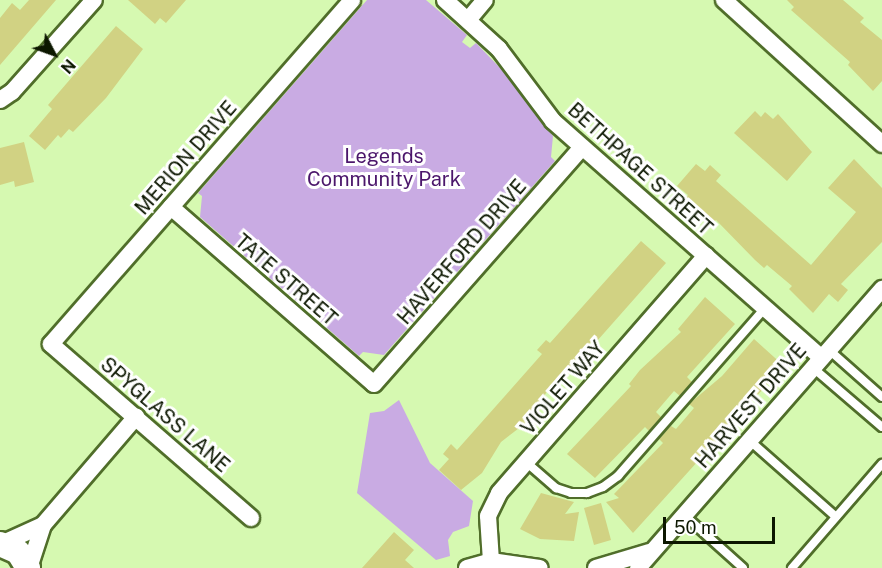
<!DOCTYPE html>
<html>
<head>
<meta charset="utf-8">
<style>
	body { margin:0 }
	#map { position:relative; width:882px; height:568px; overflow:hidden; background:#d6f9b1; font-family:"Public Sans",sans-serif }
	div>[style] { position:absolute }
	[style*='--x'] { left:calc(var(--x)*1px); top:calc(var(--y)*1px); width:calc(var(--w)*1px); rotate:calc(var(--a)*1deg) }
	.green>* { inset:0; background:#c9abe3 }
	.building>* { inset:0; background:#d1d283 }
	.roads { filter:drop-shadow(2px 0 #506e2a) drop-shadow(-2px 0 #506e2a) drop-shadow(0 2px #506e2a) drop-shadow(0 -2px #506e2a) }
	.lane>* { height:8px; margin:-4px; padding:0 4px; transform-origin:4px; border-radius:4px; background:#fff }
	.street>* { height:16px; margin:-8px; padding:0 8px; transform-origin:8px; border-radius:8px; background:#fff }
	.secondary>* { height:24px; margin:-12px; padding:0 12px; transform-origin:12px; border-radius:12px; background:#fff }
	span { translate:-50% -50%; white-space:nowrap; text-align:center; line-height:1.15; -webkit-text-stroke:6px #fff; paint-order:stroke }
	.park-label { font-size:20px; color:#4b166b }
	.street-label { font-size:20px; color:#0c1700 }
	.north { position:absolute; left:24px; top:24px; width:60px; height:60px; -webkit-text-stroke:4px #fff; paint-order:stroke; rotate:131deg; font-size:16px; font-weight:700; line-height:24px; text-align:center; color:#0c1700 }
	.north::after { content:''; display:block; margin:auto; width:21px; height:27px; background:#0c1700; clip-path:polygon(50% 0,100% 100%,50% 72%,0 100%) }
	.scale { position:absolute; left:663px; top:517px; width:112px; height:27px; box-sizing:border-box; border:3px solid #0c1700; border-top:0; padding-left:8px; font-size:18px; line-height:21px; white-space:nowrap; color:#0c1700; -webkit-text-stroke:4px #fff; paint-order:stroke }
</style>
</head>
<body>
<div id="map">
	<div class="green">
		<i style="clip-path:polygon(367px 0,426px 0,467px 35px,462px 42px,470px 48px,476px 43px,503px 71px,553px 136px,551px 157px,555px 161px,384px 355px,363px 352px,359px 356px,200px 217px,202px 196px,198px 193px)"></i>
		<i style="clip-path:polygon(399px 400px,430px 463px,473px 501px,469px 526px,453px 532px,448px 540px,450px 556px,436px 560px,357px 493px,370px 413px,384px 411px)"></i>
	</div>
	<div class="building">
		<i style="clip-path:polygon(29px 0,56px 0,0 65px,0 18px,12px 3px,20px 10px)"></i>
		<i style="clip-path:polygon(128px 0,186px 0,166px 23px,160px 18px,155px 24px)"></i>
		<i style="clip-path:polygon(787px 0,843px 0,864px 18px,860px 22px,882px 40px,882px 81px,873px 91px,848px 65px,850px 62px,791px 10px,794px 7px)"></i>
		<i style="clip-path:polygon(116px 26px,143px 49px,106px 98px,73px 132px,69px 129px,61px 138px,58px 135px,45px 150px,29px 136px,52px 109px,48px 105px)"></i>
		<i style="clip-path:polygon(755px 111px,761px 117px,765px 112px,773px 119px,778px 114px,812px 152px,787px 181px,734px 133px)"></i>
		<i style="clip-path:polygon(24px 142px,34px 182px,15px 187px,14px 181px,0 185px,0 148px)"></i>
		<i style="clip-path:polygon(854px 159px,882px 188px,882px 242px,841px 284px,848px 290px,838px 302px,829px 294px,813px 313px,789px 289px,792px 286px,767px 265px,764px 268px,755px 260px,716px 220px,713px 223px,685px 199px,688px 195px,677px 186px,696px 164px,705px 171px,710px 165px,721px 175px,716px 181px,811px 265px,856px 212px,828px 188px)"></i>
		<i style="clip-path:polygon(641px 241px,666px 263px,597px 341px,594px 339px,572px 363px,575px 366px,553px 390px,550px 387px,527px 422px,501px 442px,482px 473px,461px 490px,439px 470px,449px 459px,443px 454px,451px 444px,457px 450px,542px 354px,537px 350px,546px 340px,550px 343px)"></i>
		<i style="clip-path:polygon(705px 297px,735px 324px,687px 377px,692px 382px,680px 396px,674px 391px,656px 412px,661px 417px,649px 431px,645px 427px,595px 478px,567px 454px,631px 386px,629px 384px,640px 370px,681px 332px,678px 329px)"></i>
		<i style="clip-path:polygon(754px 339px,784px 366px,633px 533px,606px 502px,619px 498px,614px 494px,663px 443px,659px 439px,671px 426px,676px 429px,694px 408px,689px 404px,722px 376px)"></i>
		<i style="clip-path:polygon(541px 493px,574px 502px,565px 514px,579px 512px,574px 541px,540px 539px,520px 529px)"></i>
		<i style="clip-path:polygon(601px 503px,611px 540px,594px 545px,584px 508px)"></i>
		<i style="clip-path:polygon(394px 532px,414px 550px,405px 560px,414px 568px,362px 568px)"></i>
	</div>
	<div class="roads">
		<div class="lane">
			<i style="--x:828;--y:349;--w:72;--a:41.6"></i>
			<i style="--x:812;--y:367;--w:92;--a:40.6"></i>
			<i style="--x:749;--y:440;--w:116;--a:41.5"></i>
			<i style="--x:526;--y:462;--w:40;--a:41"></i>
			<i style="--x:556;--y:488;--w:16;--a:18"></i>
			<i style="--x:571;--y:493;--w:16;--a:0"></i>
			<i style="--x:587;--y:493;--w:17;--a:-21"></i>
			<i style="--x:603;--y:487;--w:19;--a:-36"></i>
			<i style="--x:618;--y:476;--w:223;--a:-48.8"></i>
			<i style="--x:684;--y:515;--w:79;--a:41.9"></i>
			<i style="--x:792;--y:568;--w:138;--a:-49.1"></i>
		</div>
		<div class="street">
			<i style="--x:445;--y:0;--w:73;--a:42.2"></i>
			<i style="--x:499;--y:49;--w:90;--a:53.1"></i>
			<i style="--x:553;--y:121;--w:357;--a:41.4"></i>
			<i style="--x:724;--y:0;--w:214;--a:42.3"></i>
			<i style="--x:468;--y:20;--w:26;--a:-50"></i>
			<i style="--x:0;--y:100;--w:14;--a:-34"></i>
			<i style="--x:12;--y:92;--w:123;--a:-48.3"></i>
			<i style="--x:171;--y:207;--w:269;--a:41.1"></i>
			<i style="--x:374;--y:384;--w:315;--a:-48.7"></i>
			<i style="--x:251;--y:518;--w:265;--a:-139"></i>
			<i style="--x:51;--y:344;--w:457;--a:-48.8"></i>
			<i style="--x:1;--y:544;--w:46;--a:-24.3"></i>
			<i style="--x:491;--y:561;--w:45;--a:-93.8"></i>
			<i style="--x:488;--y:516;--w:25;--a:-64"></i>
			<i style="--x:499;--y:493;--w:315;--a:-48.9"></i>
			<i style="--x:29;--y:568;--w:45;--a:-72"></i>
			<i style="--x:43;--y:525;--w:143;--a:-49.3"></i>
			<i style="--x:467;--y:568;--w:25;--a:-16"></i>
			<i style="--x:491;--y:561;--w:49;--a:8.1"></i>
			<i style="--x:596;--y:568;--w:55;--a:-16.8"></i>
			<i style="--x:638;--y:568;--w:371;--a:-48.8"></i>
		</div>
		<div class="secondary">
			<i style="--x:0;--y:544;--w:20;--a:24"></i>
			<i style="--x:18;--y:552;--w:19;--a:58"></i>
		</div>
	</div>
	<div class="park-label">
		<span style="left:384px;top:168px">Legends<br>Community Park</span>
	</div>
	<div class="street-label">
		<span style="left:186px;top:158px;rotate:-49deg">MERION DRIVE</span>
		<span style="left:640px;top:169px;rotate:42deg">BETHPAGE STREET</span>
		<span style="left:462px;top:252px;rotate:-49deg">HAVERFORD DRIVE</span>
		<span style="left:286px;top:280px;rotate:41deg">TATE STREET</span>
		<span style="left:563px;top:388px;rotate:-49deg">VIOLET WAY</span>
		<span style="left:751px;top:406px;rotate:-49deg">HARVEST DRIVE</span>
		<span style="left:165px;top:415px;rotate:41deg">SPYGLASS LANE</span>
	</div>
	<div class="north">N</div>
	<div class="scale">50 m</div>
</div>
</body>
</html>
